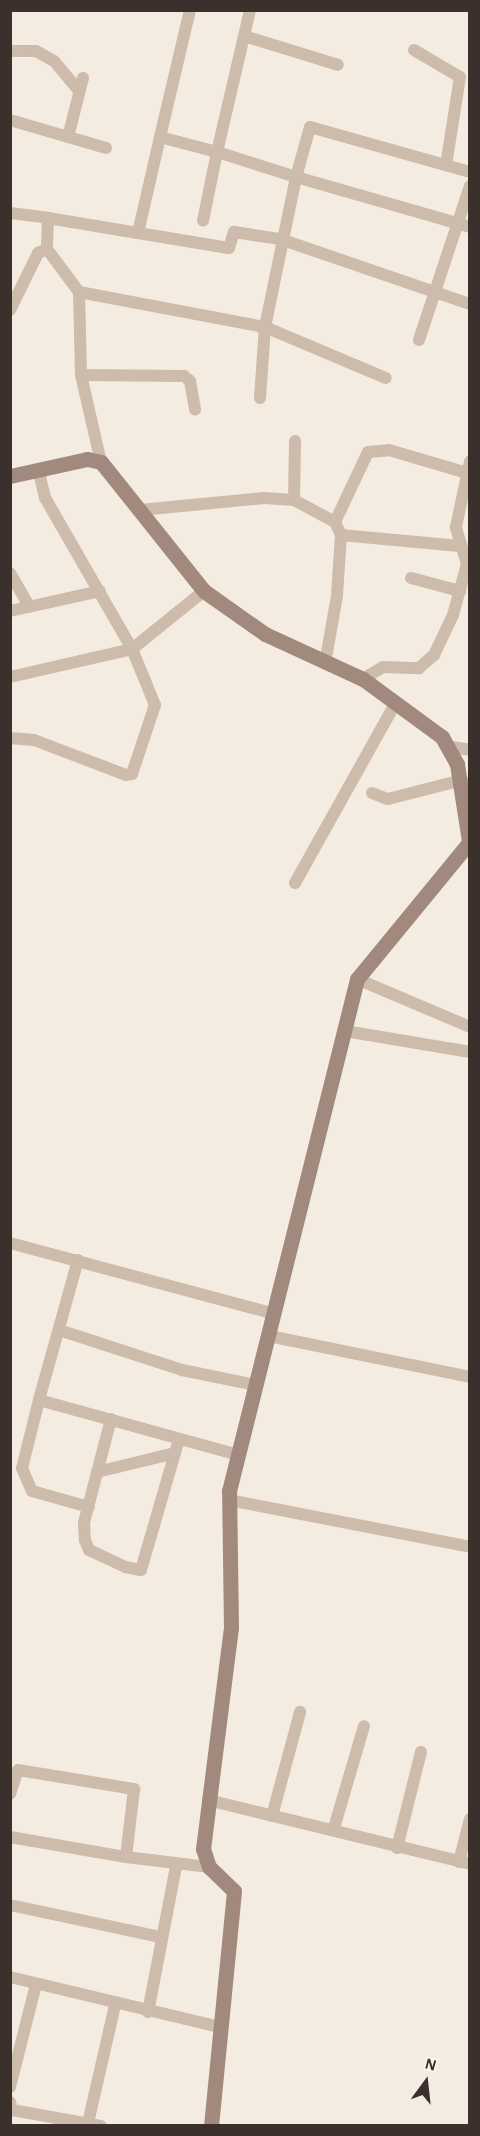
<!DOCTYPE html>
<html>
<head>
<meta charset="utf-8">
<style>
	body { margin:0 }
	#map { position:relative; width:480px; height:2136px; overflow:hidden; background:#f4ebe1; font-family:"Alegreya Sans",sans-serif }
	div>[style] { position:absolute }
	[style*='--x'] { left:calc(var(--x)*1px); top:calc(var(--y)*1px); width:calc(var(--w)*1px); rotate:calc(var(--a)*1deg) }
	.street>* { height:12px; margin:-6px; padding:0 6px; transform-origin:6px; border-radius:6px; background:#cdbbac }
	.secondary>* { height:15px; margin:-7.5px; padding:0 7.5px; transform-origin:7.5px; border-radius:7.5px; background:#a18a7d }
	span { translate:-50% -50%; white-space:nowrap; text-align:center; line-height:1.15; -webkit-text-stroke:4.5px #fbf5ee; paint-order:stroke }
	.frame { position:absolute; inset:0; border:12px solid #3b302b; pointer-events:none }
	.north { position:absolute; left:396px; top:2052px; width:60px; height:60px; -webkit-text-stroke:4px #fbf5ee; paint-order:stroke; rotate:15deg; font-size:16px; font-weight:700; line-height:24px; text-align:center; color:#3b302b }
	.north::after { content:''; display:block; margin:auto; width:21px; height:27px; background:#3b302b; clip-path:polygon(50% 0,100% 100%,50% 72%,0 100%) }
</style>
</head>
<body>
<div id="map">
	<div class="street">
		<i style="--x:244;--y:36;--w:98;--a:17.1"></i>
		<i style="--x:414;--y:50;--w:53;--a:30.4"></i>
		<i style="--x:460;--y:77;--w:89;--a:99"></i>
		<i style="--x:11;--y:51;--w:25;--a:0"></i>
		<i style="--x:36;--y:51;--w:21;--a:29"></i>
		<i style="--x:54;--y:61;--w:39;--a:50"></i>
		<i style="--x:10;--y:120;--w:100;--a:16.3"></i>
		<i style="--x:68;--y:137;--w:61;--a:-75.7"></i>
		<i style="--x:160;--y:137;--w:130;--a:-76.7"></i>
		<i style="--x:470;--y:172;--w:166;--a:-164.3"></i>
		<i style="--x:310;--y:127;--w:52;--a:105.6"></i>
		<i style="--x:296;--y:177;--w:181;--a:16"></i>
		<i style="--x:10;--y:213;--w:38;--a:7"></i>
		<i style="--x:48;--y:218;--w:31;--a:92"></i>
		<i style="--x:47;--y:249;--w:54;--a:53.3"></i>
		<i style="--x:79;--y:292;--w:83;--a:88.6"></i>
		<i style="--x:81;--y:375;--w:89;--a:77.1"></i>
		<i style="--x:48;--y:218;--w:91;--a:9.5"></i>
		<i style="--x:138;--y:233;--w:98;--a:-77.1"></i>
		<i style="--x:160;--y:137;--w:59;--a:14.7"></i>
		<i style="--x:217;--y:152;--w:70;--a:101.5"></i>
		<i style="--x:138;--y:233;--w:92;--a:9.4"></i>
		<i style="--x:229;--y:248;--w:17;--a:-73"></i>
		<i style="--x:234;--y:232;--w:47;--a:8.7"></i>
		<i style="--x:280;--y:239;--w:201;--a:18.9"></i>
		<i style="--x:79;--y:292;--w:189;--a:10.7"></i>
		<i style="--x:265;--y:327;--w:153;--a:-78.3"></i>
		<i style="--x:296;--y:177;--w:83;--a:-162.4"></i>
		<i style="--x:217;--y:152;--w:146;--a:-76.9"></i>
		<i style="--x:10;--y:310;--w:64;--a:-63.8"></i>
		<i style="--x:38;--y:253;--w:10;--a:-24"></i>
		<i style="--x:419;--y:340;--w:162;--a:-71.7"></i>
		<i style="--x:81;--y:375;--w:103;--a:0.6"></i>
		<i style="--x:184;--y:376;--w:8;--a:40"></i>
		<i style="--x:190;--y:381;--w:29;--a:80"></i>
		<i style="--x:260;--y:398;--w:71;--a:-86"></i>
		<i style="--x:265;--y:327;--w:131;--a:22.9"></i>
		<i style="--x:294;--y:500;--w:59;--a:-89"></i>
		<i style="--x:140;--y:510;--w:125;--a:-5.5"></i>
		<i style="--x:264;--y:498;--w:30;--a:4"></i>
		<i style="--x:294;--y:500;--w:47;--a:28.2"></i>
		<i style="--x:335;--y:522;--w:14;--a:65"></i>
		<i style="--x:341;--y:535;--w:61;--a:93.8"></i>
		<i style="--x:337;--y:596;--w:63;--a:100.1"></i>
		<i style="--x:335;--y:522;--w:77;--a:-64.8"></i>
		<i style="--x:368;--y:452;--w:21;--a:-5"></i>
		<i style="--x:389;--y:450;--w:81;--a:16.4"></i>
		<i style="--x:341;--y:535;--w:119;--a:5.3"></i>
		<i style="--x:10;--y:573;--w:39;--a:60"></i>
		<i style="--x:411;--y:578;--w:51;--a:14.9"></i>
		<i style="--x:10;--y:611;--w:92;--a:-12.5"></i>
		<i style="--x:10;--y:677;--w:125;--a:-12.9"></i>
		<i style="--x:132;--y:649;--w:92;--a:-38.9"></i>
		<i style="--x:363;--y:679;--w:23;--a:-31"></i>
		<i style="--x:383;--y:667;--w:36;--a:2"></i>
		<i style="--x:419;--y:668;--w:20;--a:-41"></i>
		<i style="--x:434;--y:655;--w:44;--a:-64.6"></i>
		<i style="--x:453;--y:615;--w:53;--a:-74.6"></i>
		<i style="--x:467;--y:564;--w:39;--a:-107"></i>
		<i style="--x:456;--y:527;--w:67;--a:-78"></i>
		<i style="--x:10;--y:738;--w:24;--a:5"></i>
		<i style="--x:34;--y:740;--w:98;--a:20.8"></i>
		<i style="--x:126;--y:775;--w:6;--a:-9"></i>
		<i style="--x:132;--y:774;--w:73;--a:-71.6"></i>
		<i style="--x:155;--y:705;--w:61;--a:-112.3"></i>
		<i style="--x:132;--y:649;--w:174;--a:-119.9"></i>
		<i style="--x:45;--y:498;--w:28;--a:-103"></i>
		<i style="--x:446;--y:746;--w:24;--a:9"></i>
		<i style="--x:372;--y:793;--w:17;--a:21"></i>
		<i style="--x:388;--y:799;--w:72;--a:-14.4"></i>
		<i style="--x:458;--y:781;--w:12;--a:14"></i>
		<i style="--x:295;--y:883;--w:203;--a:-60.8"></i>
		<i style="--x:357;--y:979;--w:123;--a:23"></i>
		<i style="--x:345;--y:1031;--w:127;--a:9.5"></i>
		<i style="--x:10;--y:1243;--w:274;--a:15"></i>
		<i style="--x:78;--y:1260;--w:145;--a:105.6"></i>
		<i style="--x:39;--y:1400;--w:206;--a:15.4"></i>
		<i style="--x:59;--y:1330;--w:129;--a:18"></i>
		<i style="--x:182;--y:1370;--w:76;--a:11.5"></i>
		<i style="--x:269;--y:1336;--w:205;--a:11.5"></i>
		<i style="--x:39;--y:1400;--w:70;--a:104"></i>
		<i style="--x:22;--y:1468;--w:25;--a:67"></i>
		<i style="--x:32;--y:1491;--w:59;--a:15.7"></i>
		<i style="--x:111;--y:1419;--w:107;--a:104.6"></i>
		<i style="--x:84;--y:1523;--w:17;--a:87"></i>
		<i style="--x:85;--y:1540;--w:11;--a:68"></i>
		<i style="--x:89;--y:1550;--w:40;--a:25"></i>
		<i style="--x:125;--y:1567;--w:16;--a:11"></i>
		<i style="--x:141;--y:1570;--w:136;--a:-73.8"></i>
		<i style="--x:97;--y:1472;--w:80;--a:-13.7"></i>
		<i style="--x:229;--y:1500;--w:246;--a:11"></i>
		<i style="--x:10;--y:1794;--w:25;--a:-72"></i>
		<i style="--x:18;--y:1770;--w:118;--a:9.3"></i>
		<i style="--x:134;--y:1789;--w:68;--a:96.7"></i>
		<i style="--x:126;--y:1857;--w:84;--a:6.9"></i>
		<i style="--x:208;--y:1800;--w:270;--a:13.7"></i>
		<i style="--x:272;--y:1816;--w:108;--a:-74.9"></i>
		<i style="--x:334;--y:1828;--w:106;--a:-73.6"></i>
		<i style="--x:10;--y:1837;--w:118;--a:9.8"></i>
		<i style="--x:397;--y:1848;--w:99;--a:-76"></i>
		<i style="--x:459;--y:1862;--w:44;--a:-75.7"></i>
		<i style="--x:10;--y:1905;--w:153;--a:12"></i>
		<i style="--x:10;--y:1977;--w:216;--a:13.4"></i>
		<i style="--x:148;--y:2012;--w:148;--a:-79.1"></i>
		<i style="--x:10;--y:2087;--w:106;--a:-75.8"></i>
		<i style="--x:10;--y:2102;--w:8;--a:76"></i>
		<i style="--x:12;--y:2110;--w:90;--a:10.2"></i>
		<i style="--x:88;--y:2123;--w:121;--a:-77.1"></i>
	</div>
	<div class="secondary">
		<i style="--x:10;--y:476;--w:79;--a:-12.4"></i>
		<i style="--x:87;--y:459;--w:14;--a:12"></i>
		<i style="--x:101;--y:462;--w:165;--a:51.4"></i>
		<i style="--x:204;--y:591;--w:75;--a:35.2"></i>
		<i style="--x:265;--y:634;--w:108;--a:24.7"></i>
		<i style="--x:363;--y:679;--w:98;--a:36.3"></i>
		<i style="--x:442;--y:737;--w:31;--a:61"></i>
		<i style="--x:457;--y:764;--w:84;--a:81.1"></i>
		<i style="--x:211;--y:2126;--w:236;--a:-84.4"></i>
		<i style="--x:234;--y:1891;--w:35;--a:-136"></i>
		<i style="--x:209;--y:1867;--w:19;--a:-108"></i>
		<i style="--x:203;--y:1849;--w:223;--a:-82.8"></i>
		<i style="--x:231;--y:1628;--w:137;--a:-90.8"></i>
		<i style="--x:229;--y:1491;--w:528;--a:-75.96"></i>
		<i style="--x:357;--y:979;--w:175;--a:-50.6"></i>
	</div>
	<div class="frame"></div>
	<div class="north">N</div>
</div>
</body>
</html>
